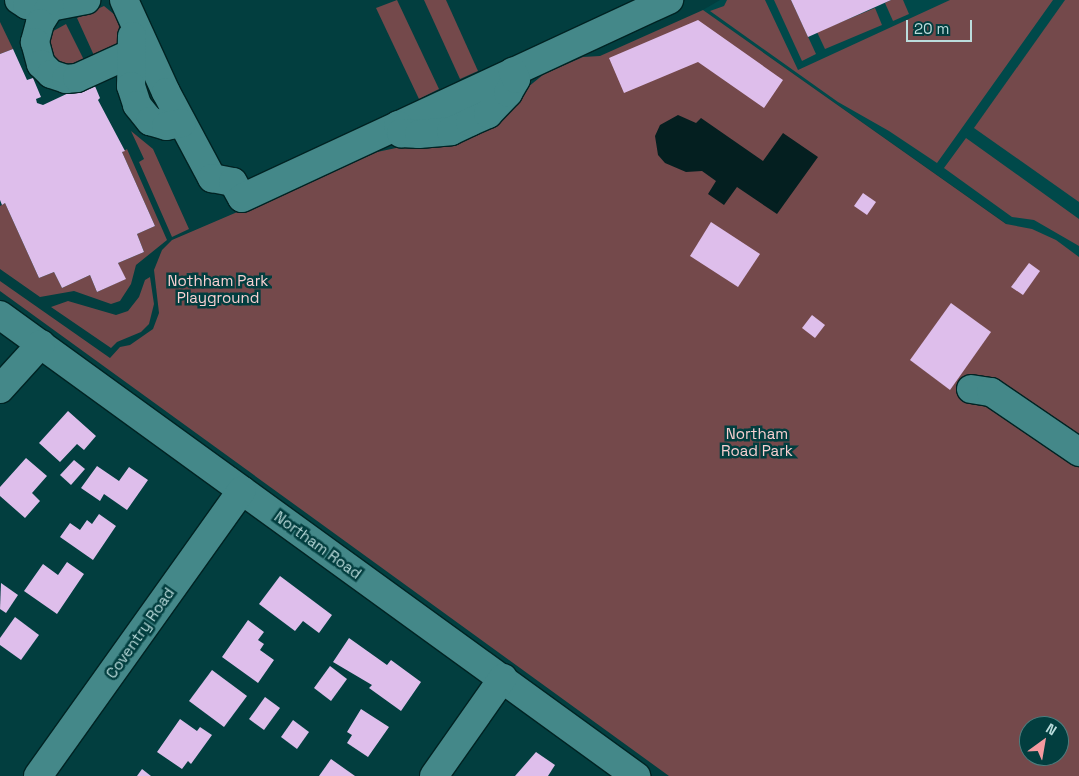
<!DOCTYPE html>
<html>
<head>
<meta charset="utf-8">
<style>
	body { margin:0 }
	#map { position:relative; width:1079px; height:776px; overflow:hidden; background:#023e3f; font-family:"Space Grotesk",sans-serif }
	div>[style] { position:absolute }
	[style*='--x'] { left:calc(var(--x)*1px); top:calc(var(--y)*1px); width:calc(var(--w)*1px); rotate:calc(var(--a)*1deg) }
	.built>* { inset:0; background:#00494a }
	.green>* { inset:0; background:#74494b }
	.water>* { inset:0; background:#041f20 }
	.building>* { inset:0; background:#debeeb }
	.roads { filter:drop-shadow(1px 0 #002323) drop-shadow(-1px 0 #002323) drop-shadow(0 1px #002323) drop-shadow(0 -1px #002323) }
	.minor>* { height:28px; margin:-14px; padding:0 14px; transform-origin:14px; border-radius:14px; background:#448889 }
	span { translate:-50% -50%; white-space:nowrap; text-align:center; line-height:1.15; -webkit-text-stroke:5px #023e3f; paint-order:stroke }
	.park-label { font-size:15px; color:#f8d0d1 }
	.street-label { font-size:15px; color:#bbdcdc }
	.north { position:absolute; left:1019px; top:716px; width:50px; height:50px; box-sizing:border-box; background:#023e3f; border:1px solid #4c7d7e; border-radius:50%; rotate:32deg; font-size:14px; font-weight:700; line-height:20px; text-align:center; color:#bbdcdc }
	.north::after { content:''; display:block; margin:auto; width:18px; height:22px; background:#f49aa0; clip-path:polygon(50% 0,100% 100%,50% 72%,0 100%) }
	.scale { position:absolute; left:906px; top:20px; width:66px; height:22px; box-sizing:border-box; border:2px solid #bbdcdc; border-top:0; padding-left:6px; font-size:15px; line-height:18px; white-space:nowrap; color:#bbdcdc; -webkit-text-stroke:4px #023e3f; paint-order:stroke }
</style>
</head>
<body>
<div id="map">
	<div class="built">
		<i style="clip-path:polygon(720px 0,1079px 0,1079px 275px,703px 10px)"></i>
	</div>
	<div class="green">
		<i style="clip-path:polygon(397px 0,439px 89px,419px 99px,376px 8px)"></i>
		<i style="clip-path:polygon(424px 0,446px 0,478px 71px,460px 79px)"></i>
		<i style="clip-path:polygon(727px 0,765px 0,798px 70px,950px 0,1053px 0,937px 163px,889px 131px,838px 102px,710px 11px,724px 6px)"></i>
		<i style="clip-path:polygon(774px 0,791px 0,816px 54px,802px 61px)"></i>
		<i style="clip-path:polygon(891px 0,903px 0,909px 14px,893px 21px,885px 3px)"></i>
		<i style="clip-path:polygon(1065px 0,1079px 0,1079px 202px,974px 128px)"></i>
		<i style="clip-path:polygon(104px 6px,115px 15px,119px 26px,118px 41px,113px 56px,97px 62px,77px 18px)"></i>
		<i style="clip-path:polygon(875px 8px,882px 25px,825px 49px,817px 32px)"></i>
		<i style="clip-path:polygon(evenodd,703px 10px,1006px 224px,1032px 229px,1056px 240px,1079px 257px,1079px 776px,669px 776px,0 291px,0 281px,110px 358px,120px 347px,130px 345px,153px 329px,159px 313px,154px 270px,162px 250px,172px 240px,377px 152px,415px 144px,517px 96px,544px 74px,583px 57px,600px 56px,703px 10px,1029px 726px,1059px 726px,1059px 756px,1029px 756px,1029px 726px)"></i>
		<i style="clip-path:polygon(0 22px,13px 49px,0 54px)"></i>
		<i style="clip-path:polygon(66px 24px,88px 68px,72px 74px,51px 61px,46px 35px)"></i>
		<i style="clip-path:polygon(131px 131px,153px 149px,189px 229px,172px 237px,139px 162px,144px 159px)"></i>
		<i style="clip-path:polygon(966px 138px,1079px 219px,1079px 246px,1034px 220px,1012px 217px,944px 168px)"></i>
		<i style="clip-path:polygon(127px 149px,167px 240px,136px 265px,131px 284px,120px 301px,111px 304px,74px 291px,40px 297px,0 269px,0 206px,5px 203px,39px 278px,54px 272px,62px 288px,90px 275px,97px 292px,125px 279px,118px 263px,144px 252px,137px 234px,155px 226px,122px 152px)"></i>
		<i style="clip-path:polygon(150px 277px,154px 304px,149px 324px,141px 332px,117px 342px,111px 348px,51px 307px,68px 301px,116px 315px,128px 311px,139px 297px,145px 280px)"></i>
	</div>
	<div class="water">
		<i style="clip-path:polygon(678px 115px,696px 123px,701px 118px,763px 161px,783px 133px,818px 157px,777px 214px,737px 187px,724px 205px,708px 194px,716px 181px,702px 171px,686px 172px,665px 163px,658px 155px,655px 136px,660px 125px)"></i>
	</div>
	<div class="building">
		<i style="clip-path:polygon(791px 0,891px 0,808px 37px)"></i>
		<i style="clip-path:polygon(698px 20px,783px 80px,764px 108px,698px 62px,624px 93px,609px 58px)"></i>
		<i style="clip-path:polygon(13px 49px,27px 80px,33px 78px,41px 97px,36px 99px,37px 103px,43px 105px,75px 90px,92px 79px,100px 98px,98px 100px,125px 151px,122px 152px,155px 226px,137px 234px,144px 252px,118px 263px,126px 279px,97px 292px,90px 275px,62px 288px,54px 272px,39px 278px,5px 203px,2px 205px,0 200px,0 54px)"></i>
		<i style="clip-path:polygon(863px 193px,876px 202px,867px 215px,854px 206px)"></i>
		<i style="clip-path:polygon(711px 222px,760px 254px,738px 287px,690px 256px)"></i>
		<i style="clip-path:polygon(1029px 263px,1040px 271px,1023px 295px,1011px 287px)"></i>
		<i style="clip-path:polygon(951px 303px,991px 332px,950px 390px,910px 360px)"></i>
		<i style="clip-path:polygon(812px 315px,825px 325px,815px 338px,802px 328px)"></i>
		<i style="clip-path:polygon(68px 411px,96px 436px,84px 450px,77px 444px,60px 462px,39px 443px)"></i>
		<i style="clip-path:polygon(26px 458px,47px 476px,32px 493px,40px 501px,25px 518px,0 496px,0 487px)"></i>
		<i style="clip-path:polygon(74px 460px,85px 469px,71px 485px,60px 475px)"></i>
		<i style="clip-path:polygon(97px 466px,119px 481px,129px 467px,148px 480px,127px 510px,104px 494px,100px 501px,81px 488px)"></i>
		<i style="clip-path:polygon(99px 514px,116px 526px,93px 560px,60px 537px,70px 523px,80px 530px,87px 520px,92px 524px)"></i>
		<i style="clip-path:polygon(67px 562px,84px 574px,57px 614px,24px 591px,43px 564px,58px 575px)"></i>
		<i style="clip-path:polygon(280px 576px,332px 615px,319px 633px,303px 621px,295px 631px,259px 604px)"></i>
		<i style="clip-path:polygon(1px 583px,18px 595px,6px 613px,0 609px)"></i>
		<i style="clip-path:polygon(15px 617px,39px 635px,21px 660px,0 645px,0 638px)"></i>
		<i style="clip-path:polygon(248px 620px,264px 632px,258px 640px,264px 644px,260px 650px,274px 660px,258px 683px,222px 657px)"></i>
		<i style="clip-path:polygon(349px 638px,387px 665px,391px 660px,421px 682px,401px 711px,369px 688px,372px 685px,333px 662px)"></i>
		<i style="clip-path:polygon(330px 666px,347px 679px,331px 701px,314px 688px)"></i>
		<i style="clip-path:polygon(212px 670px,247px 696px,224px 727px,189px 701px)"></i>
		<i style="clip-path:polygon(265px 697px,280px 708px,264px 730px,249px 719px)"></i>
		<i style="clip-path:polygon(361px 709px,389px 727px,368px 757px,347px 743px,352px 735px,347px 732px)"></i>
		<i style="clip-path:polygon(180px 719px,197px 731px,200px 727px,212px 735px,191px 764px,188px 761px,182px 769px,157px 752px)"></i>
		<i style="clip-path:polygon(293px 720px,309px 732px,297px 749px,281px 737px)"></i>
		<i style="clip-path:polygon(536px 752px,555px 765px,548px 776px,515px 776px)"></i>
		<i style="clip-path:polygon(331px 759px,355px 776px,319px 776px)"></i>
		<i style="clip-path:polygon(142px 769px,151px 776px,137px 776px)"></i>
	</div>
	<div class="roads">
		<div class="minor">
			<i style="--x:19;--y:0;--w:9;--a:32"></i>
			<i style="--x:27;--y:5;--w:23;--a:5"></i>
			<i style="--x:50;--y:7;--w:37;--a:-11"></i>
			<i style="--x:124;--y:0;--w:101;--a:65.5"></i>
			<i style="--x:166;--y:92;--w:98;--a:61.9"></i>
			<i style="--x:212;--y:178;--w:21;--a:11"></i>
			<i style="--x:233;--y:182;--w:18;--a:61"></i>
			<i style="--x:242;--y:198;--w:471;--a:-24.9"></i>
			<i style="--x:50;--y:7;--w:19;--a:122"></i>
			<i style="--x:40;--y:23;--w:20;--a:105"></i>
			<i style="--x:35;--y:42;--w:23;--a:75"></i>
			<i style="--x:41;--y:64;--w:14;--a:45"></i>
			<i style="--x:51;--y:74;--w:16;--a:18"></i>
			<i style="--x:66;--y:79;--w:11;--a:-5"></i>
			<i style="--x:77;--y:78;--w:58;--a:-24.4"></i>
			<i style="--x:132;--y:36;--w:50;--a:91.1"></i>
			<i style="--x:131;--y:86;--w:20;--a:72"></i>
			<i style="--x:137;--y:105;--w:21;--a:51"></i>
			<i style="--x:150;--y:121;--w:17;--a:17"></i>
			<i style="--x:166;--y:126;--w:16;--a:-11"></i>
			<i style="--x:398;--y:125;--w:9;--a:69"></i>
			<i style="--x:401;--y:133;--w:18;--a:3"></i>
			<i style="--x:419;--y:134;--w:32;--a:-5"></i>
			<i style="--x:451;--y:131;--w:21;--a:-25"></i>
			<i style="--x:470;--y:122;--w:20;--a:-24"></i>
			<i style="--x:488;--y:114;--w:29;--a:-46"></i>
			<i style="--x:508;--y:93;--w:16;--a:-60"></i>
			<i style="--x:516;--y:79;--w:8;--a:-113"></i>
			<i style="--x:0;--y:315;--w:786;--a:35.94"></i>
			<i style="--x:0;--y:389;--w:61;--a:-47.7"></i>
			<i style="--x:971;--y:389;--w:20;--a:9"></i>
			<i style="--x:991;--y:392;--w:107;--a:34.3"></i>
			<i style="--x:38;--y:776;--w:351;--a:-54.5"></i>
			<i style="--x:434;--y:776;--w:120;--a:-54.9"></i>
		</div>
	</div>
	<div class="park-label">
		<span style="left:218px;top:289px">Nothham Park<br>Playground</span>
		<span style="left:757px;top:442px">Northam<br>Road Park</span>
	</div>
	<div class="street-label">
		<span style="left:318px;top:545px;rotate:36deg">Northam Road</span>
		<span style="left:140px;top:633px;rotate:-55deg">Coventry Road</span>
	</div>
	<div class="north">N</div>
	<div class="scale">20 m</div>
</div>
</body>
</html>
